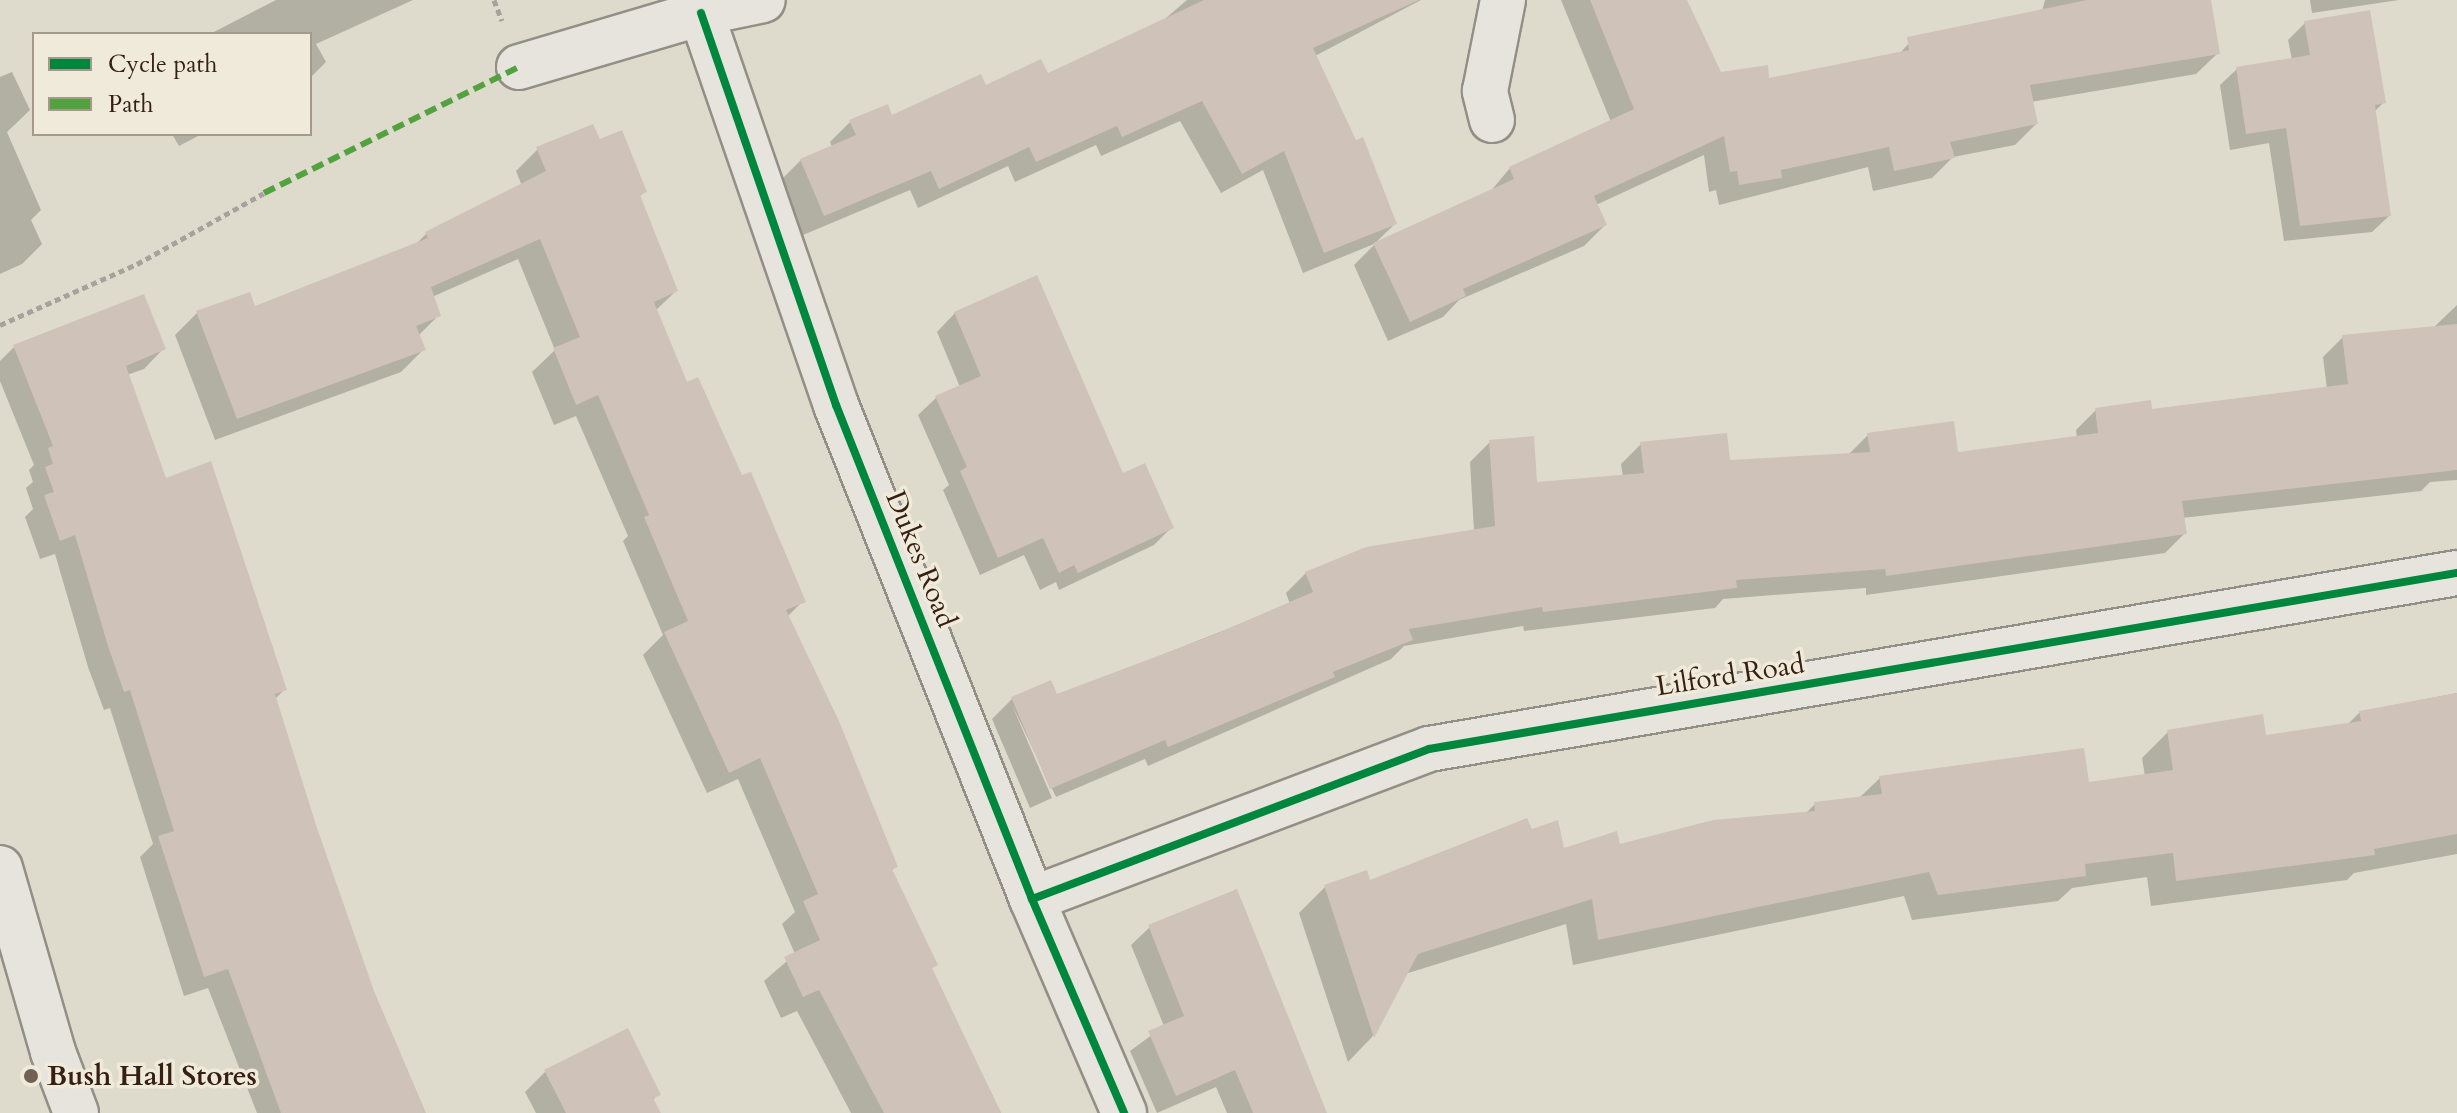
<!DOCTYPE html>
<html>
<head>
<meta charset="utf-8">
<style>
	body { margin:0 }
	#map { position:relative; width:2457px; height:1113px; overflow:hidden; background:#dfdbcc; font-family:Cardo,serif }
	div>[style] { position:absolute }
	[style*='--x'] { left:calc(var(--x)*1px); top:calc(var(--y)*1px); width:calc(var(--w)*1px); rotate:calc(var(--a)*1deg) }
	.shadow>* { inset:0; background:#0003 }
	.building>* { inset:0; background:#cec2b9 }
	.path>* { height:5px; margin-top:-2.5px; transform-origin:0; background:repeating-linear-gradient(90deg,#a7a29c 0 6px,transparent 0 10px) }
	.roads { filter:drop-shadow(2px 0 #948f86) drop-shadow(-2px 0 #948f86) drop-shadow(0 2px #948f86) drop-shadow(0 -2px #948f86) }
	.street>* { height:44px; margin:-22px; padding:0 22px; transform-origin:22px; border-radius:22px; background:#e7e4dd }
	.secondary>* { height:44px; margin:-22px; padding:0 22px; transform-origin:22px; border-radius:22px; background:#e7e4dd }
	.quiet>* { height:6px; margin-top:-3px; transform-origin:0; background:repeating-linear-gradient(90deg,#53a240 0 12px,transparent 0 18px) }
	.cycleway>* { height:8px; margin:-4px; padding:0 4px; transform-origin:4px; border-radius:4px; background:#00873e }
	.dots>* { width:22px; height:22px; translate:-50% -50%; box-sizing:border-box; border:4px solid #efead9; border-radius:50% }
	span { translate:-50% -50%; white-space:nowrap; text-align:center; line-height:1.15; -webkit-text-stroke:7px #efead9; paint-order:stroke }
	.street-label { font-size:28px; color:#362015 }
	.poi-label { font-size:28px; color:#362015; font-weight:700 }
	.left { translate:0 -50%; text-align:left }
	.legend { position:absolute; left:32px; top:32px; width:280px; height:104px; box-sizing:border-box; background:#efead9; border:2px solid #a5998b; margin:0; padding:10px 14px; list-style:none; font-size:24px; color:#362015 }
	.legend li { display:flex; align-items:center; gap:16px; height:40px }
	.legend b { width:40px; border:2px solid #a5998b }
</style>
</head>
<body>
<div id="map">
	<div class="shadow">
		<i style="clip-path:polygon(276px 0,413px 0,316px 44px,326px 62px,310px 78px,310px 34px,210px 34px)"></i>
		<i style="clip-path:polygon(1187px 0,1421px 0,1315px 56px,1395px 224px,1374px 244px,1303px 273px,1263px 170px,1221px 193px,1180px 121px,1101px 156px,1096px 145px,1015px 182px,1008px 166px,918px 208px,910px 190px,803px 235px,780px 181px,801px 160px,832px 147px,830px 142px,851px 121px,891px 117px,985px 88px,1047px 76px,1159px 24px)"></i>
		<i style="clip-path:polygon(1561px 0,1685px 0,1720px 74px,1768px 80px,1899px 54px,1915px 37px,2042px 11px,2045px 0,2209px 0,2218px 53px,2196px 74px,2031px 102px,2036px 124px,2015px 145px,1953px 157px,1932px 178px,1873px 191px,1868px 167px,1719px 205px,1716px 190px,1709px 192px,1704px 155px,1596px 205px,1605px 225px,1584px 246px,1459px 300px,1443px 317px,1388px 341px,1354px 265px,1375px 244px,1490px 192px,1510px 168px,1611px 122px)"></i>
		<i style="clip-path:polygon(2310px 0,2399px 0,2312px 13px)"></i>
		<i style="clip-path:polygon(2305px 23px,2384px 102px,2374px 112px,2389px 216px,2372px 232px,2284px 241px,2269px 143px,2230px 150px,2220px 85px,2237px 69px,2292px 60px,2288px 40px)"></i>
		<i style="clip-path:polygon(12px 72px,30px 110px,7px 132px,41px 210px,31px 220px,42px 244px,22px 264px,0 274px,0 77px)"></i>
		<i style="clip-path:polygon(172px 134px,202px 134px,179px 146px)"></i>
		<i style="clip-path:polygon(598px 141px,645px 191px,639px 197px,676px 291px,655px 311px,686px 385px,803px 601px,787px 617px,896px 866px,891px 871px,935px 965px,931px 969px,1001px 1113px,851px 1113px,797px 1011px,781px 1018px,764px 981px,795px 954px,782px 924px,795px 912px,738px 779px,707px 793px,643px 655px,663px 635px,623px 541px,628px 536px,576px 416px,554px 425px,532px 372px,555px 350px,518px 259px,432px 297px,439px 315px,418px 336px,423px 350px,401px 372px,215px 440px,175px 335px,197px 313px,254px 308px,414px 246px,427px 233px,522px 186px,516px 171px,538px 149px)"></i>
		<i style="clip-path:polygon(2457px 305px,2457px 480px,2430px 482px,2421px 491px,2182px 518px,2185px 533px,2165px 553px,1866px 595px,1866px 588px,1723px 599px,1715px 608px,1524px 631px,1523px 626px,1404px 646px,1391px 659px,1148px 766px,1145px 759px,1056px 797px,1012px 705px,1052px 798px,1030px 808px,992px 719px,1012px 699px,1056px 697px,1290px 604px,1286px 593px,1306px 573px,1474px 531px,1470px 462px,1490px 442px,1535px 485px,1623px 477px,1621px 464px,1641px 444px,1729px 462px,1847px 456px,1868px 435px,1956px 454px,2077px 438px,2076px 430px,2096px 410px,2151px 411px,2327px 389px,2323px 357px,2343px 337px,2432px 329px)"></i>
		<i style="clip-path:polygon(955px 313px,1172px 527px,1154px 545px,1059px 590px,1056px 582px,1040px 590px,1024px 555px,980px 575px,943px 490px,949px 485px,918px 415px,937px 397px,960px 387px,937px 332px)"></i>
		<i style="clip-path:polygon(14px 347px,163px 349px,144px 369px,127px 375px,165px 480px,285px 689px,275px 699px,314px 826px,372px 991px,424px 1113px,257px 1113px,208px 988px,184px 996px,140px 857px,153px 844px,110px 708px,104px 710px,88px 667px,55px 554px,40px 559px,25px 517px,33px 509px,26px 488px,33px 482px,29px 470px,34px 465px,0 381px,0 361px)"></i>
		<i style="clip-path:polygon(2457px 693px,2457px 854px,2354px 873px,2347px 880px,2151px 906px,2147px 877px,2072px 888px,2058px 901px,1912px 920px,1904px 896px,1573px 965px,1566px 924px,1405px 974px,1372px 1037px,1348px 1062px,1299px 913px,1325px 887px,1369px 882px,1531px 832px,1563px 851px,1619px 847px,1806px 813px,1815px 804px,1858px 799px,1880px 778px,2087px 784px,2145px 776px,2142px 758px,2168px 732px,2264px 738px,2347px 725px,2360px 712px)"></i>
		<i style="clip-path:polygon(1150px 927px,1325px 1113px,1227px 1113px,1216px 1087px,1157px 1113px,1130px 1051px,1164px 1026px,1131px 945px)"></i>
		<i style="clip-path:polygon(545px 1072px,658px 1094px,652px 1101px,658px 1113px,536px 1113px,525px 1092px)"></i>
	</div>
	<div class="building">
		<i style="clip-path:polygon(1204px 0,1419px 0,1313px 48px,1356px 140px,1363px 137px,1397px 224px,1324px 253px,1284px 151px,1242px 174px,1202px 101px,1122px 137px,1117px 126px,1036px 162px,1029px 147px,939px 189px,931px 171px,824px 216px,800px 159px,856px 135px,849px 120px,888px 104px,892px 115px,981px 74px,986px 85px,1041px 59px,1048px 73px)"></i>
		<i style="clip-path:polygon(1590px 0,1687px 0,1721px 72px,1768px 65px,1769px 78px,1909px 50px,1907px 37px,2087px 0,2211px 0,2220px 54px,2030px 85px,2038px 124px,1950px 142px,1955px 158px,1894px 171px,1889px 147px,1781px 170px,1782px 178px,1739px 185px,1737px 171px,1730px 172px,1724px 136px,1594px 196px,1607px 225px,1463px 289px,1466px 296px,1410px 322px,1373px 243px,1514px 179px,1509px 167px,1634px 109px)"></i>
		<i style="clip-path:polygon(2370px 10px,2386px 103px,2375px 105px,2391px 216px,2300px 226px,2286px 128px,2246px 134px,2236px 67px,2310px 55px,2304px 21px)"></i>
		<i style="clip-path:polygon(593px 124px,600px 139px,622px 130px,647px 192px,640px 195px,678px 291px,654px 302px,687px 382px,698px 377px,742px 475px,751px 472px,806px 602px,786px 610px,839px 721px,898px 867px,892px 869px,938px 965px,932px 968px,1001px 1113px,884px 1113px,819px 990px,803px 997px,784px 957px,820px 940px,803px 901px,818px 894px,760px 758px,729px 773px,664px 632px,688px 621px,644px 517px,649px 515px,598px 395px,576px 405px,553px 348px,580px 337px,540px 239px,431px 287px,441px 316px,416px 326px,426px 350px,237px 419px,196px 311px,250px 292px,255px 306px,428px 238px,425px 232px,546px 171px,536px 147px)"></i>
		<i style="clip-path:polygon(1037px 275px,1123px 473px,1145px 463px,1174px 528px,1078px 573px,1074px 565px,1059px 573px,1043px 538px,998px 558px,960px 471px,967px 467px,935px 396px,981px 376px,954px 312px)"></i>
		<i style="clip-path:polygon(144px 294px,166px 349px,126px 366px,166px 478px,211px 461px,287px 690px,275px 694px,316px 825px,374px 991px,426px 1113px,281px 1113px,228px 969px,204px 977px,158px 836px,174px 831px,130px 690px,124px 692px,108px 646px,75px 535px,60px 541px,44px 495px,54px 492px,45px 467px,53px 464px,48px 448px,53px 446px,13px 345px)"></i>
		<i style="clip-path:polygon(2457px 324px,2457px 470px,2182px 501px,2187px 534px,1886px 576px,1885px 569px,1736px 580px,1737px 588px,1543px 612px,1542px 607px,1409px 629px,1413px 640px,1333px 672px,1335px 677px,1168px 747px,1165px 740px,1050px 789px,1011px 697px,1051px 680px,1057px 694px,1211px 636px,1313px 592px,1305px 572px,1366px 547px,1495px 526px,1489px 440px,1534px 436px,1537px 482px,1644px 473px,1640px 442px,1727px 433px,1730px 460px,1870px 452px,1867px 433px,1954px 421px,1958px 452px,2098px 433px,2095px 408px,2151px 400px,2152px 409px,2348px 384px,2342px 335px)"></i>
		<i style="clip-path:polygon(2457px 693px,2457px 834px,2374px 849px,2375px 855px,2176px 881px,2173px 853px,2085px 864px,2086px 876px,1938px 895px,1929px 872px,1598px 940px,1592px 899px,1418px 954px,1374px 1038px,1324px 885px,1367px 870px,1370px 880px,1527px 818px,1532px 829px,1558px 820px,1564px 848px,1617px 831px,1620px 844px,1713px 820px,1815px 811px,1814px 802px,1882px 794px,1879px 776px,2084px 748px,2089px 782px,2173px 770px,2167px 730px,2263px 714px,2266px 735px,2361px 721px,2359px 711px)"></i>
		<i style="clip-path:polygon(1237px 889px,1327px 1113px,1253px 1113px,1235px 1070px,1176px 1096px,1148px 1031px,1184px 1016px,1148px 925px)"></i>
		<i style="clip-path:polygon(628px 1028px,661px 1095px,653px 1098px,661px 1113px,566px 1113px,544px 1070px)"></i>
	</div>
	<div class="path">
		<i style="--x:494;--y:0;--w:22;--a:69"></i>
		<i style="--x:0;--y:325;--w:150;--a:-24"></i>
		<i style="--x:137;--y:264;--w:145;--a:-29.2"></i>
	</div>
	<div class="roads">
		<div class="street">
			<i style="--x:701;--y:13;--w:415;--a:71"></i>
			<i style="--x:836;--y:405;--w:531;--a:68.36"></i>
			<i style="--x:1032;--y:899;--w:233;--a:66.7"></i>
			<i style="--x:519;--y:67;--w:190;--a:-16.5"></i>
			<i style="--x:701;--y:13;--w:63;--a:-11.8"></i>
			<i style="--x:1492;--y:120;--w:30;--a:-104"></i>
			<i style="--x:1485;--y:91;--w:93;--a:-78.8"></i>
			<i style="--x:1032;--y:899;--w:424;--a:-20.7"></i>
			<i style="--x:1429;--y:749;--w:1043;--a:-9.72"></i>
		</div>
		<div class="secondary">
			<i style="--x:0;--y:868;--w:191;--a:73.9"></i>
			<i style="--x:53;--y:1052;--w:65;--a:69.3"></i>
		</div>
	</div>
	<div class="quiet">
		<i style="--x:264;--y:193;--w:284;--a:-26.3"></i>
	</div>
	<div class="cycleway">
		<i style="--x:701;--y:13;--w:415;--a:71"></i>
		<i style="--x:836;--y:405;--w:531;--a:68.36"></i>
		<i style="--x:1032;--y:899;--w:233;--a:66.7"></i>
		<i style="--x:1032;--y:899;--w:424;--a:-20.7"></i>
		<i style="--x:1429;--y:749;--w:1043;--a:-9.72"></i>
	</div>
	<div class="dots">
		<i style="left:31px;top:1076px;background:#716155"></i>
	</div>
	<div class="street-label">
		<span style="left:921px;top:559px;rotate:68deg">Dukes Road</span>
		<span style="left:1730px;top:675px;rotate:-9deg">Lilford Road</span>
	</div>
	<div class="poi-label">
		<span class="left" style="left:47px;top:1076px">Bush Hall Stores</span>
	</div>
	<ul class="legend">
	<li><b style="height:10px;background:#00873e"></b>Cycle path</li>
	<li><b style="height:10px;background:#53a240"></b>Path</li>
	</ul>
</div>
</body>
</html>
